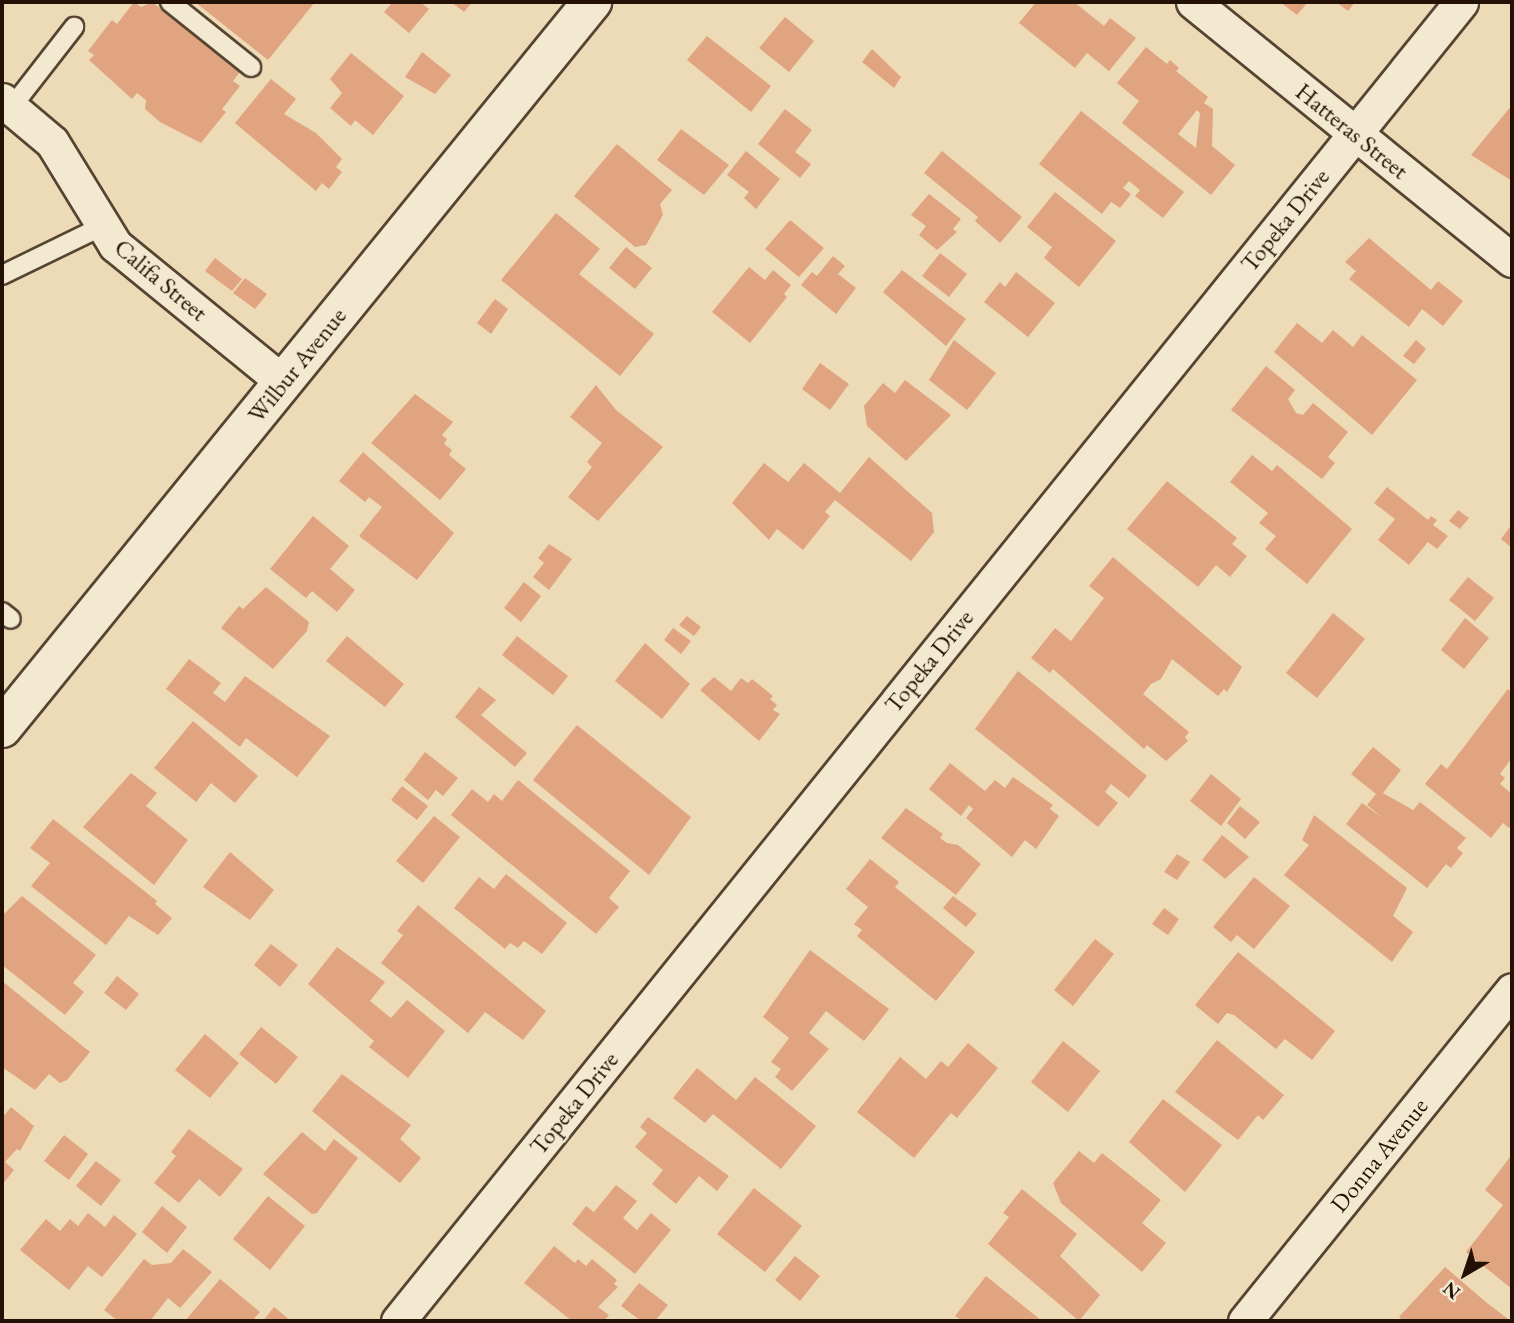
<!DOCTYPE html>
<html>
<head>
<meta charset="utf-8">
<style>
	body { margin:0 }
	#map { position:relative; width:1514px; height:1323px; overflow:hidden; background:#ecdbb6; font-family:"EB Garamond",serif }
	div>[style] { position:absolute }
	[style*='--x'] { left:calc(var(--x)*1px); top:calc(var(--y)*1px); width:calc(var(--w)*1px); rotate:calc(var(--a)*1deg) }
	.building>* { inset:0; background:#e1a481 }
	.roads { filter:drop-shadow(2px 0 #564432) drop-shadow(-2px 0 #564432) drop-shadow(0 2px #564432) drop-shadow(0 -2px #564432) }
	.service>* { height:18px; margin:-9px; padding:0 9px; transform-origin:9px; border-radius:9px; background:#f3e8d0 }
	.minor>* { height:33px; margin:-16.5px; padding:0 16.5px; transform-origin:16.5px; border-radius:16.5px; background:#f3e8d0 }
	.secondary>* { height:38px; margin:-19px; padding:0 19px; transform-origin:19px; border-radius:19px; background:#f3e8d0 }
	span { translate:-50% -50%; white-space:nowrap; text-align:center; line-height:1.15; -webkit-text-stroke:5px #f3e8d0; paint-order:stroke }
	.street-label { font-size:24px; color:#241106 }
	.frame { position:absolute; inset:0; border:4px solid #241106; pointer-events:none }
	.north { position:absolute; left:1430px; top:1239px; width:70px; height:70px; -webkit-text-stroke:5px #f3e8d0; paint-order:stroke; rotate:219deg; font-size:19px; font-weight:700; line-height:28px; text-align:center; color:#241106 }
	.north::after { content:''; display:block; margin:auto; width:24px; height:32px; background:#241106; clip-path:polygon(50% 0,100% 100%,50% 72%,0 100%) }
</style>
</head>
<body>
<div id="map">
	<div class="building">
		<i style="clip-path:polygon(134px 2px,141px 7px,152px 2px,240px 72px,233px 81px,240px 86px,222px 109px,226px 112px,201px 143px,160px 122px,145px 109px,146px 100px,137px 93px,132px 99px,89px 60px,94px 55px,88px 51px,112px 20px,117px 24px)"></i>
		<i style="clip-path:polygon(195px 2px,315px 2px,268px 60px)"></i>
		<i style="clip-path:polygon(393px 2px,420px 2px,429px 9px,409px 33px,384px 12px)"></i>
		<i style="clip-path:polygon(451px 2px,472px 2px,464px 12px)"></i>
		<i style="clip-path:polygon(1036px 2px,1074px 2px,1104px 26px,1110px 18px,1136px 38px,1109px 71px,1087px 53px,1075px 68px,1019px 23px)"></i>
		<i style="clip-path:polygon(1280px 2px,1308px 2px,1297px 15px)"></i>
		<i style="clip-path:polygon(1336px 2px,1355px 2px,1348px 11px)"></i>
		<i style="clip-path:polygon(785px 17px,814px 41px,789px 72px,759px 48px)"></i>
		<i style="clip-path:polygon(707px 36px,771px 86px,751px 112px,687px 60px)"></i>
		<i style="clip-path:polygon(evenodd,1146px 47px,1167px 64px,1170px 60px,1179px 68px,1176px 71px,1208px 97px,1204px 103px,1213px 109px,1212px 146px,1235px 165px,1211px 195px,1122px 123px,1139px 101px,1117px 83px,1146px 47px,1197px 110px,1200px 113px,1196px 148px,1178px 134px,1197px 110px)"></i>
		<i style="clip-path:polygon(872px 49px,901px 77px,894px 88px,862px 62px)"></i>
		<i style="clip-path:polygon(422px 52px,451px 75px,435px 94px,405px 77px)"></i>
		<i style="clip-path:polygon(351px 53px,404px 96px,373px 135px,355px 120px,351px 126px,330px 108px,342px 93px,330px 79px)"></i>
		<i style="clip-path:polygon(271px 79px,296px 99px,284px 114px,316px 133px,342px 159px,336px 167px,342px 172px,329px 189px,322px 183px,316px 191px,235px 123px)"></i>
		<i style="clip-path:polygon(1512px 105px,1512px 181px,1471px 155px)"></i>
		<i style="clip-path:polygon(785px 109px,812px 130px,795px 152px,811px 164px,800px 178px,758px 144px)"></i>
		<i style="clip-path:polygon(1081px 111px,1184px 192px,1163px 218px,1135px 196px,1140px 190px,1129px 181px,1123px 188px,1131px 194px,1120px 208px,1111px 202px,1102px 214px,1039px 164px)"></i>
		<i style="clip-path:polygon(681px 129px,729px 165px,704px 195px,657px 160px)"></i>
		<i style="clip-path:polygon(617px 144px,672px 190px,660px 204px,663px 215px,646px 245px,635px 247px,574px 196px)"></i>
		<i style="clip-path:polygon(746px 151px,780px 179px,756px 209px,744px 198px,749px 192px,727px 175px)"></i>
		<i style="clip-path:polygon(942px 151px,1022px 217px,1000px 243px,975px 221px,978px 217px,924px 173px)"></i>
		<i style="clip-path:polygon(1055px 192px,1116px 241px,1079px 287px,1044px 258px,1052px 247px,1027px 227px)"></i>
		<i style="clip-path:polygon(929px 194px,961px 219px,953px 229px,957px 232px,937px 250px,919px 235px,926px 226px,911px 215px)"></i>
		<i style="clip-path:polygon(556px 213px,600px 249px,579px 274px,654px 334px,620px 376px,501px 280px)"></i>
		<i style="clip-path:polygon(790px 220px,824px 248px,799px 277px,765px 249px)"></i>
		<i style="clip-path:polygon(1369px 238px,1431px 290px,1438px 281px,1463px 301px,1443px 326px,1422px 309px,1409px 327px,1349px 279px,1356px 271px,1345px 262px)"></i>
		<i style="clip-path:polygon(626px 247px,652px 268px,635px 289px,609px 268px)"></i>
		<i style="clip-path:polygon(940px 253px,967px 274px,949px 297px,922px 276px)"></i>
		<i style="clip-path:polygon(833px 256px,845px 266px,838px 274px,856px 288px,836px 314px,801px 285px,812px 272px,817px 276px)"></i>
		<i style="clip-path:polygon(215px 258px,242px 279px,232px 291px,205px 271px)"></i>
		<i style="clip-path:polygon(749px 267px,765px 280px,773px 270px,791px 285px,784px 294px,787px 297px,750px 343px,712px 312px)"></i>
		<i style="clip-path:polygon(902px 270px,966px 319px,946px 346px,883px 292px)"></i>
		<i style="clip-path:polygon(1016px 272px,1055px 303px,1028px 337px,984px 302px,1000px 282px,1005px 287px)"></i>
		<i style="clip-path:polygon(245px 278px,267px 294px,255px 309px,233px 293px)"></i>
		<i style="clip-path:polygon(495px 299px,508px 309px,491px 334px,477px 323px)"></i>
		<i style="clip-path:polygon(1297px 323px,1322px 343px,1333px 330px,1353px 347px,1362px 335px,1417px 380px,1372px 435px,1274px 352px)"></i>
		<i style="clip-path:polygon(954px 340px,996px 373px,967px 410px,929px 380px)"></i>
		<i style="clip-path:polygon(1416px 340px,1426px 349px,1414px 364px,1403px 356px)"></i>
		<i style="clip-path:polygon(820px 363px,849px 384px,830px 410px,802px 389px)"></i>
		<i style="clip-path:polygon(1266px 366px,1295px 390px,1288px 399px,1296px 413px,1303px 415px,1313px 403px,1348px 432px,1328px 457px,1335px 463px,1322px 479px,1231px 410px)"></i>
		<i style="clip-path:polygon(905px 380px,951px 415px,906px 461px,867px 426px,864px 406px,883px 383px,895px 393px)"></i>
		<i style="clip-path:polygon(596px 385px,616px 410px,663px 447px,598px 521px,568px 497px,592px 467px,587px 462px,602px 443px,570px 417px)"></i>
		<i style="clip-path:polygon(415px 394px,453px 422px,442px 435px,447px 439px,444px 444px,452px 450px,449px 455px,466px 469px,440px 500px,371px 443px)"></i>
		<i style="clip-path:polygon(363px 452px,454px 533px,417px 580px,359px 536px,382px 507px,369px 497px,365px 502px,339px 481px)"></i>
		<i style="clip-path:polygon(1252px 455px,1272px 471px,1277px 465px,1352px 529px,1307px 584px,1265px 549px,1276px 536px,1259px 523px,1268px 513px,1230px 482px)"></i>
		<i style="clip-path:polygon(869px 457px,932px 513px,934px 532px,911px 561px,835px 500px,825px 512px,830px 516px,803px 550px,777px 529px,769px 540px,732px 503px,764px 463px,788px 482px,804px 463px,840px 493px)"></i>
		<i style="clip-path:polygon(1167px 481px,1237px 538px,1232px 544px,1247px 556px,1230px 577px,1216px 565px,1198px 587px,1127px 529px)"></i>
		<i style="clip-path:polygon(1387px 487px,1428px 520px,1431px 516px,1437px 520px,1433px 525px,1448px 536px,1437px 549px,1428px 542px,1409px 565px,1378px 540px,1395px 519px,1374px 503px)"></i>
		<i style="clip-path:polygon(1458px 510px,1469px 518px,1460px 529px,1449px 521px)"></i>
		<i style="clip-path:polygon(313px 516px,349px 546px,330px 569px,355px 590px,337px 612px,312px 591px,306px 598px,270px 569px)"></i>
		<i style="clip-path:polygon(1512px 524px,1512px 548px,1501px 539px)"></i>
		<i style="clip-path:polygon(549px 544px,572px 559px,549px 590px,533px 577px,544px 563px,538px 558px)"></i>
		<i style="clip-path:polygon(1113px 557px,1242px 667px,1227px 692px,1224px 689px,1218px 696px,1172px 659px,1161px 679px,1151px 684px,1143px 694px,1189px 732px,1185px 737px,1188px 741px,1166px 761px,1147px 745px,1144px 749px,1053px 669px,1050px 673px,1031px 658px,1055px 628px,1071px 641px,1104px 598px,1089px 586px)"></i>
		<i style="clip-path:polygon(1468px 577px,1494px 598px,1475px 621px,1449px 600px)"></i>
		<i style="clip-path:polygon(524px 582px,541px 596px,521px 622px,504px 608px)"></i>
		<i style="clip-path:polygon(266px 587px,309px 622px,307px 631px,273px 669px,221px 628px,239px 606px,243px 609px)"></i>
		<i style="clip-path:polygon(1333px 613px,1365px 639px,1317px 698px,1286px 673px)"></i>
		<i style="clip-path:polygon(687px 616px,701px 627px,694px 636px,679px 625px)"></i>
		<i style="clip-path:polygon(1465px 618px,1489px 638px,1464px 669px,1441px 650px)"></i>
		<i style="clip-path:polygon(673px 628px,691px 641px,681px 654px,664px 640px)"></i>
		<i style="clip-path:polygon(347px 636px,404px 684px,385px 707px,326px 661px)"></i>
		<i style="clip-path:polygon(517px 636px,568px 676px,553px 695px,502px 655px)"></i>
		<i style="clip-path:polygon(645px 643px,690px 684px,662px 719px,615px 681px)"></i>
		<i style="clip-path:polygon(189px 659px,221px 683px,213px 693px,225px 702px,245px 676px,330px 736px,297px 777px,246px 738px,240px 747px,166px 689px)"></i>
		<i style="clip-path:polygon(1018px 671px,1147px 776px,1129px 798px,1111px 784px,1105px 792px,1118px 803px,1098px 827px,975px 729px)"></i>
		<i style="clip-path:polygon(714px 677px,731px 691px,741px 678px,748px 683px,752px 679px,773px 696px,770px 699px,777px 705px,773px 710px,780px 714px,759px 741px,700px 690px)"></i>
		<i style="clip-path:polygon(479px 687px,496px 700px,481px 715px,527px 753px,515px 767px,455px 717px)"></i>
		<i style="clip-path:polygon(1508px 689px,1512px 693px,1512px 758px,1500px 774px,1505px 778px,1500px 784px,1512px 794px,1512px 823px,1509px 828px,1503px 823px,1491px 838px,1425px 784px,1441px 764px,1447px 769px)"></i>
		<i style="clip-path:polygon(193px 721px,258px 776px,235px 803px,211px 783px,196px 802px,154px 768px)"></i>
		<i style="clip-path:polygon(577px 725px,691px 817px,649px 875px,533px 780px)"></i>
		<i style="clip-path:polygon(1373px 747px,1401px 770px,1383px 793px,1413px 810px,1420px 802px,1466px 838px,1457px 848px,1463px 853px,1451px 868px,1446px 864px,1427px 888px,1346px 824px,1362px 803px,1384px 819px,1367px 805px,1376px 794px,1351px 774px)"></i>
		<i style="clip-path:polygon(425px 752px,458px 778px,443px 796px,436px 790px,428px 800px,404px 780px)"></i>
		<i style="clip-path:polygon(950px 763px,985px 791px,995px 780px,1005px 788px,1013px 777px,1053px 805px,1050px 809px,1059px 816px,1036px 849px,1025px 840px,1012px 857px,966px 818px,973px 809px,969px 805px,961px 816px,929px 789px)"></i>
		<i style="clip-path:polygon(131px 773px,157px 793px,146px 806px,188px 840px,154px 885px,83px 827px)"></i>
		<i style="clip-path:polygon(1211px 774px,1241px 799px,1221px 826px,1190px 801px)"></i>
		<i style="clip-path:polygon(518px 780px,630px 871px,609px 898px,619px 907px,596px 934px,451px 815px,472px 789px,488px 802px,494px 794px,502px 801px)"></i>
		<i style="clip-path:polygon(402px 786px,428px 806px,417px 820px,391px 800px)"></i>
		<i style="clip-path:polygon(1240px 806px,1260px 822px,1245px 839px,1227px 823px)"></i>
		<i style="clip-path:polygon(906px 808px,943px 834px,940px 838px,947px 843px,958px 845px,981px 864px,956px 895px,881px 838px)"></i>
		<i style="clip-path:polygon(1314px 815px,1407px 888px,1393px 916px,1413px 932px,1392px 962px,1284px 875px,1309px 845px,1302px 840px)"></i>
		<i style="clip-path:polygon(434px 816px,460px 837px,423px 883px,396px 861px)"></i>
		<i style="clip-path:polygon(53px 819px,157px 901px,155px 904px,172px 918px,158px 935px,129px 916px,106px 945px,31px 886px,50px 863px,30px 848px)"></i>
		<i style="clip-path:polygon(1222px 835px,1249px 857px,1225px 879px,1202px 860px)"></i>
		<i style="clip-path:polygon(230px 852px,274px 890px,250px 920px,203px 887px)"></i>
		<i style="clip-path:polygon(1177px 854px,1190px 862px,1177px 880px,1164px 872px)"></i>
		<i style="clip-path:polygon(870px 859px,899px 882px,895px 887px,975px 952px,936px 1001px,857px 936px,862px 930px,854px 924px,868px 907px,846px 889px)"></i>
		<i style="clip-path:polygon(506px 874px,567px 923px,542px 954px,524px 941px,518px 948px,510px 943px,505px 949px,454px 908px,479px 877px,494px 889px)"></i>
		<i style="clip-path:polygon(1254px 877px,1290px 906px,1254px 949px,1237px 935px,1231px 942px,1213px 927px)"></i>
		<i style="clip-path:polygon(22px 896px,96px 955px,73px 983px,84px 992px,65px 1015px,2px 965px,2px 916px)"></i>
		<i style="clip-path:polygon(953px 896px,977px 914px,966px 927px,943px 908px)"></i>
		<i style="clip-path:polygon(418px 905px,546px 1011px,523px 1040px,485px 1012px,468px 1033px,381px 963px,403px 935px,397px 931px)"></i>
		<i style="clip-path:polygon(1164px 908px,1179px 919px,1168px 935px,1152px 924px)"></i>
		<i style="clip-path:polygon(1095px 939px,1114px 954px,1073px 1006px,1054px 990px)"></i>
		<i style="clip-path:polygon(271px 944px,298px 965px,280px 987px,254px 965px)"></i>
		<i style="clip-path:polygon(337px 947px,385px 982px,370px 1001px,391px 1018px,407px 1000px,445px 1031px,408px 1078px,369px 1047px,374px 1041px,308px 984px)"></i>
		<i style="clip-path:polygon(810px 950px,889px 1009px,864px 1041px,826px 1011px,809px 1033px,829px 1049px,792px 1091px,775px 1077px,781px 1069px,771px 1062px,789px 1038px,763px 1017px)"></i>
		<i style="clip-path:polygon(1238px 952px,1335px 1031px,1312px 1060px,1285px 1039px,1276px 1049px,1234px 1015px,1227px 1013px,1218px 1024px,1195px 1005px)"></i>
		<i style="clip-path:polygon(117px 976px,139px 994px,126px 1010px,104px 993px)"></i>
		<i style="clip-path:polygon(2px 981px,90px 1052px,67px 1080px,60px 1083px,49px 1074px,35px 1090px,2px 1067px)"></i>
		<i style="clip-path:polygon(261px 1027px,298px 1057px,276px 1084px,239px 1054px)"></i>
		<i style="clip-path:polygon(205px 1034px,239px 1063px,210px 1098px,175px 1070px)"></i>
		<i style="clip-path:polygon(1217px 1040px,1284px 1095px,1263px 1120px,1258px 1115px,1238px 1140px,1175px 1092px)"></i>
		<i style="clip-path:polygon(1063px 1041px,1100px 1071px,1068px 1112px,1031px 1082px)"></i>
		<i style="clip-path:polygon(968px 1043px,998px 1068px,957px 1118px,951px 1113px,914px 1158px,857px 1112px,900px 1057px,926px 1079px,941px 1061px,948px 1067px)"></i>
		<i style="clip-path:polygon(697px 1068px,736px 1100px,755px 1077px,816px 1126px,781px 1169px,713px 1114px,705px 1123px,673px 1098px)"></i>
		<i style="clip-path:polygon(342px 1074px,411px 1125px,400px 1139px,421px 1158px,400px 1183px,312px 1111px)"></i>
		<i style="clip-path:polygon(1163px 1099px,1222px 1145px,1185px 1192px,1129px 1142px)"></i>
		<i style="clip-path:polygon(11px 1107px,34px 1126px,20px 1151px,17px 1149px,5px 1162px,14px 1170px,2px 1185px,2px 1118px)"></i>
		<i style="clip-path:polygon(648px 1117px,729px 1176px,717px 1191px,699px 1176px,676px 1204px,652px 1184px,663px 1170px,635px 1147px,647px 1133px,640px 1127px)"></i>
		<i style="clip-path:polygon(189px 1129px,243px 1169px,220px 1197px,199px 1179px,179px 1203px,154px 1183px,176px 1156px,171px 1152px)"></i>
		<i style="clip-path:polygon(302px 1132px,325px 1151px,334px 1139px,358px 1158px,317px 1213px,312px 1214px,263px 1174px)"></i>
		<i style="clip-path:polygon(64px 1135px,88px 1154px,69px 1180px,44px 1161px)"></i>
		<i style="clip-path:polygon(1079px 1151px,1094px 1163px,1102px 1153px,1161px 1200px,1142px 1223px,1166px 1243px,1142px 1272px,1061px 1203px,1053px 1183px)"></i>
		<i style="clip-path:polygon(1510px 1157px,1512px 1159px,1512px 1289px,1466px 1252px,1503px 1205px,1485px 1190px)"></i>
		<i style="clip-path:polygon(96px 1161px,121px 1180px,101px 1206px,76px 1186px)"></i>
		<i style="clip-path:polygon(616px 1185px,637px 1201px,623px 1218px,637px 1230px,651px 1213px,671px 1230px,635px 1274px,572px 1224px,586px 1206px,594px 1212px)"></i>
		<i style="clip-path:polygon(754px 1188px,802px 1226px,765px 1272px,717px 1234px)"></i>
		<i style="clip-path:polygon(1022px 1189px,1077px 1234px,1060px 1256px,1100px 1295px,1079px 1321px,988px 1244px,1009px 1217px,1003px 1213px)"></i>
		<i style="clip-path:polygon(268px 1196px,305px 1226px,270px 1270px,233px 1239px)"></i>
		<i style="clip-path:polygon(162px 1206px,187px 1227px,167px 1253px,142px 1232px)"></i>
		<i style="clip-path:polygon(88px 1213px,105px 1227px,114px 1215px,137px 1234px,102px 1277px,88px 1266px,69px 1290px,20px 1250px,46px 1219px,60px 1231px,70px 1219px,78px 1226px)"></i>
		<i style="clip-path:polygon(554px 1246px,575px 1263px,578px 1259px,586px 1266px,592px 1259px,617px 1280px,614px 1284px,618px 1287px,598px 1307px,609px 1315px,604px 1321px,572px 1321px,524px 1283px)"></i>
		<i style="clip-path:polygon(183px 1249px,212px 1272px,180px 1308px,168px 1298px,150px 1321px,118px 1321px,104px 1310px,144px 1259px,152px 1265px,171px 1263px)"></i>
		<i style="clip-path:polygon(795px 1256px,820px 1276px,800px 1301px,775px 1280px)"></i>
		<i style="clip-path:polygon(1445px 1267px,1487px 1303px,1511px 1321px,1404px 1321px,1399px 1317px)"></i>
		<i style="clip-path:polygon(986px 1276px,1042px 1321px,963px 1321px,955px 1316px)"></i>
		<i style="clip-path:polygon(220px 1279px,260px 1312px,252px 1321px,185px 1321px)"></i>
		<i style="clip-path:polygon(639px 1283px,668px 1305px,655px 1321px,641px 1321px,621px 1306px)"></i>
		<i style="clip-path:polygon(274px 1307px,291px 1321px,263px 1321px)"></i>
	</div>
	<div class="roads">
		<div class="service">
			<i style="--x:170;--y:2;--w:104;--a:38.7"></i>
			<i style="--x:11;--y:108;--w:103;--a:-52.1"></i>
			<i style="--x:2;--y:275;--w:110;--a:-25.9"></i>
			<i style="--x:2;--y:612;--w:11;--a:38"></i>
		</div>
		<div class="minor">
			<i style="--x:1193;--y:2;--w:410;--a:39"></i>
			<i style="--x:2;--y:100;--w:65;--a:40"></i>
			<i style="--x:52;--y:142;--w:121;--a:58.5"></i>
			<i style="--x:115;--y:245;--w:217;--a:39.2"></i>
			<i style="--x:398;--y:1321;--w:1694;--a:-51.13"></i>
			<i style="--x:1245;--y:1321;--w:425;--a:-51.1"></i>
		</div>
		<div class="secondary">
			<i style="--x:2;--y:728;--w:936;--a:-50.9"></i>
		</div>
	</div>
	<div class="street-label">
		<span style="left:1352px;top:131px;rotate:39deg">Hatteras Street</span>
		<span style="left:1285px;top:220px;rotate:-51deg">Topeka Drive</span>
		<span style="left:161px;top:280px;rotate:40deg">Califa Street</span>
		<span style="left:297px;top:365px;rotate:-51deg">Wilbur Avenue</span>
		<span style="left:929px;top:661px;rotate:-51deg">Topeka Drive</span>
		<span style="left:574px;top:1103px;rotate:-51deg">Topeka Drive</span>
		<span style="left:1379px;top:1155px;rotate:-51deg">Donna Avenue</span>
	</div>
	<div class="frame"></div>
	<div class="north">N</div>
</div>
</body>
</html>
